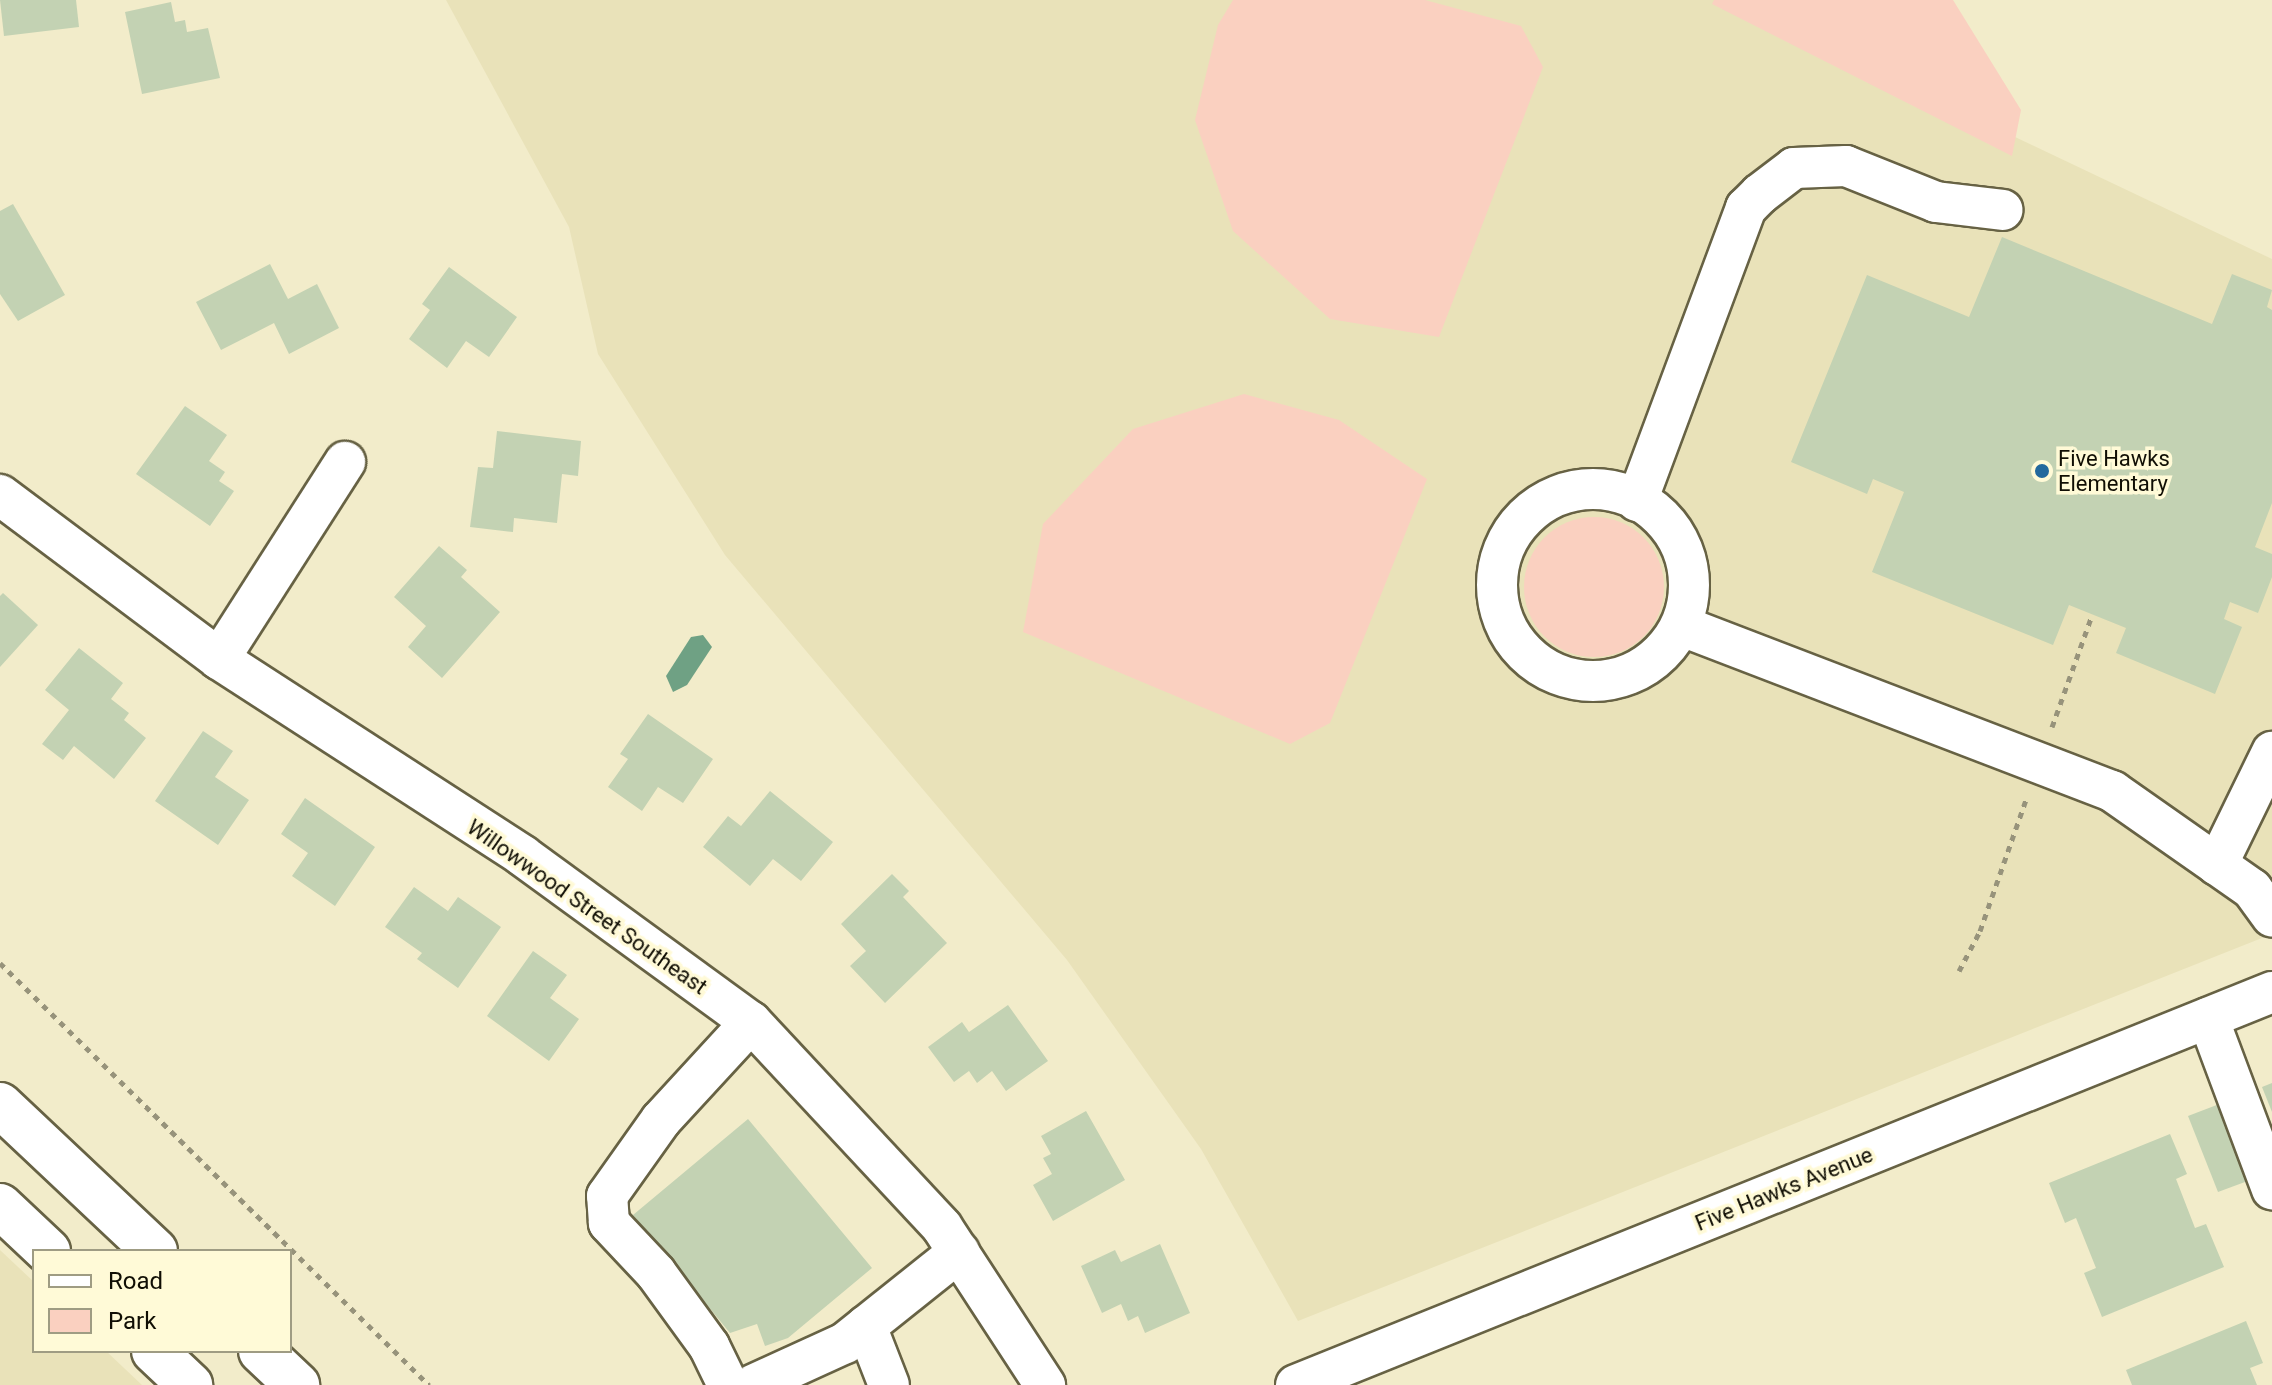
<!DOCTYPE html>
<html>
<head>
<meta charset="utf-8">
<style>
	body { margin:0 }
	#map { position:relative; width:2272px; height:1385px; overflow:hidden; background:#f2ecca; font-family:Roboto,sans-serif }
	div>[style] { position:absolute }
	[style*='--x'] { left:calc(var(--x)*1px); top:calc(var(--y)*1px); width:calc(var(--w)*1px); rotate:calc(var(--a)*1deg) }
	.built>* { inset:0; background:#e9e2b9 }
	.green>* { inset:0; background:#fad0c0 }
	.round { border-radius:50% }
	.water>* { inset:0; background:#6fa184 }
	.building>* { inset:0; background:#c3d2b3 }
	.path>* { height:5px; margin-top:-2.5px; transform-origin:0; background:repeating-linear-gradient(90deg,#97937b 0 6px,transparent 0 12px) }
	.roads { filter:drop-shadow(2px 0 #676244) drop-shadow(-2px 0 #676244) drop-shadow(0 2px #676244) drop-shadow(0 -2px #676244) }
	.minor>* { height:40px; margin:-20px; padding:0 20px; transform-origin:20px; border-radius:20px; background:#fff }
	.minor>.ring { margin:-20px; padding:0; box-sizing:content-box; background:none; border:40px solid #fff; border-radius:50% }
	.major>* { height:44px; margin:-22px; padding:0 22px; transform-origin:22px; border-radius:22px; background:#fff }
	.dots>* { width:22px; height:22px; translate:-50% -50%; box-sizing:border-box; border:4px solid #fffad7; border-radius:50% }
	span { translate:-50% -50%; white-space:nowrap; text-align:center; line-height:1.15; -webkit-text-stroke:7px #fffad7; paint-order:stroke }
	.poi-label { font-size:22px; color:#100e04 }
	.left { translate:0 -50%; text-align:left }
	.street-label { font-size:22px; color:#100e04 }
	.legend { position:absolute; left:32px; top:1249px; width:260px; height:104px; box-sizing:border-box; background:#fffad7; border:2px solid #9f9c83; margin:0; padding:10px 14px; list-style:none; font-size:24px; color:#100e04 }
	.legend li { display:flex; align-items:center; gap:16px; height:40px }
	.legend b { width:40px; border:2px solid #9f9c83 }
</style>
</head>
<body>
<div id="map">
	<div class="built">
		<i style="clip-path:polygon(446px 0,1727px 0,2272px 259px,2272px 934px,1298px 1321px,1201px 1149px,1067px 960px,725px 555px,598px 354px,569px 227px)"></i>
		<i style="clip-path:polygon(0 1250px,34px 1282px,34px 1351px,106px 1351px,142px 1385px,0 1385px)"></i>
	</div>
	<div class="green">
		<i style="clip-path:polygon(1233px 0,1425px 0,1521px 26px,1543px 67px,1439px 337px,1330px 319px,1233px 231px,1195px 120px,1218px 25px)"></i>
		<i style="clip-path:polygon(1714px 0,1953px 0,2021px 110px,2012px 156px,1712px 4px)"></i>
		<i style="clip-path:polygon(1244px 394px,1339px 420px,1427px 479px,1330px 723px,1290px 744px,1023px 632px,1043px 524px,1133px 429px)"></i>
		<i class="round" style="left:1524px;top:517px;width:140px;height:140px"></i>
	</div>
	<div class="water">
		<i style="clip-path:polygon(703px 635px,712px 647px,687px 685px,673px 692px,666px 676px,691px 637px)"></i>
	</div>
	<div class="building">
		<i style="clip-path:polygon(0 0,76px 0,79px 27px,4px 36px)"></i>
		<i style="clip-path:polygon(171px 2px,175px 22px,185px 20px,187px 32px,208px 28px,220px 78px,142px 94px,125px 12px)"></i>
		<i style="clip-path:polygon(13px 204px,65px 295px,18px 321px,0 294px,0 211px)"></i>
		<i style="clip-path:polygon(2002px 237px,2212px 324px,2232px 274px,2272px 290px,2267px 307px,2272px 310px,2272px 503px,2255px 547px,2272px 554px,2272px 577px,2258px 613px,2230px 602px,2224px 619px,2242px 627px,2215px 694px,2116px 653px,2126px 628px,2069px 605px,2053px 645px,1872px 572px,1904px 492px,1873px 479px,1867px 494px,1791px 462px,1867px 275px,1969px 317px)"></i>
		<i style="clip-path:polygon(270px 264px,288px 299px,317px 284px,339px 328px,289px 354px,274px 323px,221px 350px,196px 302px)"></i>
		<i style="clip-path:polygon(449px 267px,517px 317px,489px 357px,466px 341px,447px 368px,409px 339px,430px 310px,422px 304px)"></i>
		<i style="clip-path:polygon(185px 406px,227px 435px,209px 461px,225px 472px,219px 481px,234px 491px,210px 526px,136px 474px)"></i>
		<i style="clip-path:polygon(497px 431px,581px 441px,578px 476px,562px 474px,557px 523px,514px 518px,513px 532px,470px 527px,478px 467px,493px 468px)"></i>
		<i style="clip-path:polygon(439px 546px,467px 570px,461px 577px,500px 612px,442px 678px,408px 647px,426px 626px,394px 597px)"></i>
		<i style="clip-path:polygon(3px 593px,38px 625px,0 667px,0 596px)"></i>
		<i style="clip-path:polygon(79px 648px,123px 683px,111px 699px,129px 713px,124px 720px,146px 738px,114px 779px,74px 746px,63px 760px,42px 744px,69px 710px,45px 690px)"></i>
		<i style="clip-path:polygon(648px 714px,713px 759px,683px 803px,658px 787px,642px 811px,608px 787px,628px 759px,620px 754px)"></i>
		<i style="clip-path:polygon(203px 731px,233px 751px,215px 777px,249px 800px,218px 845px,155px 801px)"></i>
		<i style="clip-path:polygon(770px 791px,833px 842px,801px 881px,773px 859px,750px 886px,703px 847px,728px 816px,741px 826px)"></i>
		<i style="clip-path:polygon(305px 798px,375px 847px,335px 906px,292px 876px,308px 853px,281px 834px)"></i>
		<i style="clip-path:polygon(892px 874px,909px 891px,903px 897px,947px 943px,885px 1003px,850px 966px,866px 951px,841px 924px)"></i>
		<i style="clip-path:polygon(414px 887px,448px 911px,458px 897px,501px 927px,458px 988px,417px 959px,422px 953px,385px 927px)"></i>
		<i style="clip-path:polygon(533px 951px,567px 975px,550px 998px,579px 1019px,549px 1061px,487px 1016px)"></i>
		<i style="clip-path:polygon(1008px 1005px,1048px 1061px,1006px 1091px,992px 1071px,977px 1083px,969px 1071px,954px 1082px,928px 1047px,962px 1022px,969px 1032px)"></i>
		<i style="clip-path:polygon(2272px 1083px,2272px 1112px,2262px 1087px)"></i>
		<i style="clip-path:polygon(2222px 1103px,2253px 1179px,2218px 1192px,2188px 1116px)"></i>
		<i style="clip-path:polygon(1086px 1111px,1125px 1180px,1053px 1221px,1033px 1185px,1052px 1174px,1043px 1158px,1051px 1154px,1041px 1136px)"></i>
		<i style="clip-path:polygon(748px 1119px,872px 1268px,788px 1338px,765px 1346px,757px 1324px,730px 1333px,633px 1215px)"></i>
		<i style="clip-path:polygon(2170px 1134px,2187px 1174px,2176px 1179px,2195px 1228px,2206px 1224px,2224px 1267px,2102px 1317px,2084px 1273px,2096px 1268px,2076px 1218px,2065px 1223px,2049px 1183px)"></i>
		<i style="clip-path:polygon(1160px 1244px,1190px 1313px,1145px 1333px,1138px 1316px,1128px 1321px,1121px 1304px,1102px 1313px,1081px 1266px,1115px 1250px,1121px 1262px)"></i>
		<i style="clip-path:polygon(2246px 1321px,2263px 1363px,2250px 1368px,2257px 1385px,2132px 1385px,2126px 1370px)"></i>
	</div>
	<div class="path">
		<i style="--x:2052;--y:727;--w:119;--a:-70.3"></i>
		<i style="--x:0;--y:963;--w:602;--a:44.53"></i>
		<i style="--x:1959;--y:971;--w:45;--a:-62.3"></i>
		<i style="--x:1980;--y:931;--w:142;--a:-70.7"></i>
	</div>
	<div class="roads">
		<div class="minor">
			<i class="ring" style="left:1497px;top:489px;width:152px;height:152px"></i>
			<i style="--x:0;--y:495;--w:274;--a:36.8"></i>
			<i style="--x:219;--y:659;--w:362;--a:32.9"></i>
			<i style="--x:523;--y:856;--w:282;--a:36.1"></i>
			<i style="--x:751;--y:1022;--w:280;--a:47"></i>
			<i style="--x:942;--y:1227;--w:189;--a:56.9"></i>
			<i style="--x:1637;--y:501;--w:313;--a:-69.6"></i>
			<i style="--x:1746;--y:208;--w:20;--a:-45"></i>
			<i style="--x:1760;--y:194;--w:43;--a:-37.4"></i>
			<i style="--x:1794;--y:168;--w:52;--a:-2.2"></i>
			<i style="--x:1846;--y:166;--w:97;--a:21.8"></i>
			<i style="--x:1936;--y:202;--w:67;--a:6.8"></i>
			<i style="--x:1682;--y:626;--w:461;--a:21"></i>
			<i style="--x:2112;--y:791;--w:171;--a:35"></i>
			<i style="--x:2252;--y:889;--w:34;--a:54"></i>
			<i style="--x:219;--y:659;--w:234;--a:-57.4"></i>
			<i style="--x:2217;--y:865;--w:126;--a:-64"></i>
			<i style="--x:2208;--y:1018;--w:183;--a:69.5"></i>
			<i style="--x:866;--y:1326;--w:63;--a:68.7"></i>
			<i style="--x:728;--y:1385;--w:43;--a:-116"></i>
			<i style="--x:709;--y:1346;--w:90;--a:-126"></i>
			<i style="--x:656;--y:1273;--w:69;--a:-133.2"></i>
			<i style="--x:609;--y:1223;--w:27;--a:-94"></i>
			<i style="--x:607;--y:1196;--w:93;--a:-54.6"></i>
			<i style="--x:661;--y:1120;--w:133;--a:-47.4"></i>
			<i style="--x:753;--y:1385;--w:101;--a:-24.5"></i>
			<i style="--x:845;--y:1343;--w:146;--a:-38.6"></i>
			<i style="--x:1296;--y:1385;--w:1052;--a:-21.93"></i>
		</div>
		<div class="major">
			<i style="--x:0;--y:1105;--w:213;--a:43.3"></i>
			<i style="--x:0;--y:1206;--w:66;--a:43.2"></i>
			<i style="--x:154;--y:1351;--w:50;--a:43.4"></i>
			<i style="--x:261;--y:1351;--w:50;--a:43.4"></i>
		</div>
	</div>
	<div class="dots">
		<i style="left:2042px;top:471px;background:#23699d"></i>
	</div>
	<div class="poi-label">
		<span class="left" style="left:2058px;top:471px">Five Hawks<br>Elementary</span>
	</div>
	<div class="street-label">
		<span style="left:587px;top:907px;rotate:35deg">Willowwood Street Southeast</span>
		<span style="left:1784px;top:1189px;rotate:-22deg">Five Hawks Avenue</span>
	</div>
	<ul class="legend">
	<li><b style="height:10px;background:#fff"></b>Road</li>
	<li><b style="height:22px;background:#fad0c0"></b>Park</li>
	</ul>
</div>
</body>
</html>
